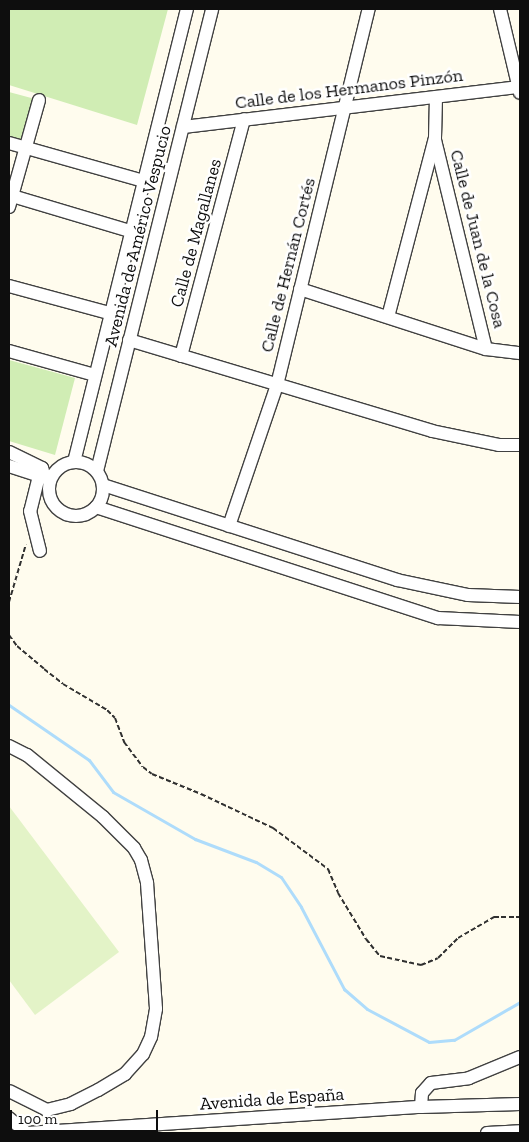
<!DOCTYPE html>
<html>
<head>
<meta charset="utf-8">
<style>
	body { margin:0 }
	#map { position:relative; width:529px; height:1142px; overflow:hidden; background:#fffcee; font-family:"Zilla Slab",serif }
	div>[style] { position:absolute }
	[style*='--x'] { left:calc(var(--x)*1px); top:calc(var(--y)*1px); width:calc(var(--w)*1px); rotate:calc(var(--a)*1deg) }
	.green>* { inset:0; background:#d0edb4 }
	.pitch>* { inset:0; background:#e3f3c7 }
	.stream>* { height:3px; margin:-1.5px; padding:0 1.5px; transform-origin:1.5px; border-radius:1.5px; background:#aedcfb }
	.path>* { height:2px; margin-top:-1px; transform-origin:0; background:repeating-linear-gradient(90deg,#303030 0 5px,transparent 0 7.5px) }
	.roads { filter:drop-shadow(1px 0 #414141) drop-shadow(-1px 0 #414141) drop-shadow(0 1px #414141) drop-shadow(0 -1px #414141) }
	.minor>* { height:12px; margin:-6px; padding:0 6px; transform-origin:6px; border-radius:6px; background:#fff }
	.minor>.ring { margin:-6px; padding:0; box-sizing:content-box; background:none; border:12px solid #fff; border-radius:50% }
	span { translate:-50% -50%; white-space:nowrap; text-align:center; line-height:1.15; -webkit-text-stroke:5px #fff; paint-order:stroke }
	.street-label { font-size:18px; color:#0e0e0e }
	.frame { position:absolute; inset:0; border:10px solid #0e0e0e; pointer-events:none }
	.scale { position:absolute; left:10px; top:1110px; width:148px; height:22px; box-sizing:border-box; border:2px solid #0e0e0e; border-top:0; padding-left:6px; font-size:15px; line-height:18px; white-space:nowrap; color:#0e0e0e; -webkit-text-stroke:4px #fff; paint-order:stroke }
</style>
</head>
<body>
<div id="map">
	<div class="green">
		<i style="clip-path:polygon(9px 9px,168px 9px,137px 125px,9px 85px)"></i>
		<i style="clip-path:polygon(9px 92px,35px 99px,22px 143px,9px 139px)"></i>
		<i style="clip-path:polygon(9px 360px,75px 378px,55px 455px,9px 441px)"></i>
	</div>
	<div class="pitch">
		<i style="clip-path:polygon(9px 806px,119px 952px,35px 1015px,9px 980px)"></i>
	</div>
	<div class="stream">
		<i style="--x:9;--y:705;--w:97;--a:34.5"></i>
		<i style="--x:89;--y:760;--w:40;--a:53"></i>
		<i style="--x:113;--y:792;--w:95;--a:29.8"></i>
		<i style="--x:195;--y:839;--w:65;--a:20.7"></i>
		<i style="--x:256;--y:862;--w:29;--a:31"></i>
		<i style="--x:281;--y:877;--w:36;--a:56"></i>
		<i style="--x:301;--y:907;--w:93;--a:62.3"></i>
		<i style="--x:344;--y:989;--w:30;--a:41"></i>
		<i style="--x:367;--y:1009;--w:70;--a:28"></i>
		<i style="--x:429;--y:1042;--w:25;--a:-5"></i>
		<i style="--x:454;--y:1040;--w:76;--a:-29.9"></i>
	</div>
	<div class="path">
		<i style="--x:9;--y:602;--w:60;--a:-73.7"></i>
		<i style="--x:9;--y:635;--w:14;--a:54"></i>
		<i style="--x:17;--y:646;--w:35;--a:40"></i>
		<i style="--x:44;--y:669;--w:24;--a:38"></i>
		<i style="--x:63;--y:684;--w:51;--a:30.6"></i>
		<i style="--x:107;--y:710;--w:11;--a:45"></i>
		<i style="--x:115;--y:718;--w:26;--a:69"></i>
		<i style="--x:124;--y:742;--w:31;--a:53"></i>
		<i style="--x:143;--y:767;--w:11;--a:38"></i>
		<i style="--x:152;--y:774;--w:53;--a:22.2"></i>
		<i style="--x:201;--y:794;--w:80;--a:25.3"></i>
		<i style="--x:273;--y:828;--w:69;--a:36.7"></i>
		<i style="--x:328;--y:869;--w:26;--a:67"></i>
		<i style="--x:338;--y:893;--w:54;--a:58.7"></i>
		<i style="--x:366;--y:939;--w:22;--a:51"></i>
		<i style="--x:380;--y:956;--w:42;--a:12.4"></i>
		<i style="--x:421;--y:965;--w:18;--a:-22"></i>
		<i style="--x:438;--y:958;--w:28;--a:-45"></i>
		<i style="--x:458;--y:938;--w:42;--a:-30.3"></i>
		<i style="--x:494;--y:917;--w:26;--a:0"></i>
	</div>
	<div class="roads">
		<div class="minor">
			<i style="--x:500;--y:9;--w:86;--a:76.6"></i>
			<i style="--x:183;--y:127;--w:339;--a:-6.8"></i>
			<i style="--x:435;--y:140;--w:215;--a:76.3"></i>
			<i style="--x:9;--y:143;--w:139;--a:15.8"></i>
			<i style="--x:9;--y:195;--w:126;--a:16.6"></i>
			<i style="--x:9;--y:207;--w:111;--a:-74.3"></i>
			<i style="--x:9;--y:286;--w:104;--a:15.1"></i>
			<i style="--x:300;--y:289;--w:195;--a:17.9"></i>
			<i style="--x:486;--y:349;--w:34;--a:7"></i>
			<i style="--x:388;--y:317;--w:185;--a:-75.3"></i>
			<i style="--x:435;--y:138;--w:41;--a:-88.6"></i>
			<i style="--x:129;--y:340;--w:316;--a:16.7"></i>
			<i style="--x:432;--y:431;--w:68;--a:11.8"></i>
			<i style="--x:499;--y:445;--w:21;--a:0"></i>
			<i style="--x:9;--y:351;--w:89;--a:15.6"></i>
			<i style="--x:181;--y:356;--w:245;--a:-75.1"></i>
			<i style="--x:9;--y:452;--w:37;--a:26"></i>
			<i style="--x:42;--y:468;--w:10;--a:73"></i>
			<i style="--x:74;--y:462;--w:467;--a:-76"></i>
			<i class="ring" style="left:49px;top:462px;width:42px;height:42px"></i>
			<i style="--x:9;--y:466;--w:39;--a:18"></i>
			<i style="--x:97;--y:471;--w:476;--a:-76"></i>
			<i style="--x:39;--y:476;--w:36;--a:104"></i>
			<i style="--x:30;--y:511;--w:41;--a:76"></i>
			<i style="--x:103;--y:485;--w:309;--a:17.9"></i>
			<i style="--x:397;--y:580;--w:73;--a:11.9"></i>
			<i style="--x:468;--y:595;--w:52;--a:2.2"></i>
			<i style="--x:96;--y:507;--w:360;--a:18"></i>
			<i style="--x:438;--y:618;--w:82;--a:2.8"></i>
			<i style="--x:229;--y:526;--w:149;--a:-71.2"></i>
			<i style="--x:277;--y:385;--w:387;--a:-76.3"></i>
			<i style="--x:9;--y:746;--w:20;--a:27"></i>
			<i style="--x:27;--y:755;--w:98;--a:39.2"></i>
			<i style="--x:103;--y:817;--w:44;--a:45"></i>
			<i style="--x:134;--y:848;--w:14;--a:60"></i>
			<i style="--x:141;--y:860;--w:24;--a:75"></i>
			<i style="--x:147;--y:883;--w:126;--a:85.9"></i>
			<i style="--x:156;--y:1009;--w:28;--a:100"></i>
			<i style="--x:151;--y:1037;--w:19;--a:115"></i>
			<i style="--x:143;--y:1054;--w:27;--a:132"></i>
			<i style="--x:125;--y:1074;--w:31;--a:149"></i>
			<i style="--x:98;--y:1090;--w:30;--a:153"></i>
			<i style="--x:71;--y:1104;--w:25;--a:166"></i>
			<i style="--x:47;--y:1110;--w:42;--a:-153.4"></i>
			<i style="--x:421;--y:1107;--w:14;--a:-86"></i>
			<i style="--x:422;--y:1093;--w:13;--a:-48"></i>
			<i style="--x:431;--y:1083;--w:38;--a:-7"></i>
			<i style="--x:469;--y:1078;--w:55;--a:-22.4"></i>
			<i style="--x:9;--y:1118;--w:23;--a:40"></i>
			<i style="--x:27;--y:1133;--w:395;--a:-3.8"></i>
			<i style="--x:421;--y:1107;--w:99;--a:-1.7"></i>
			<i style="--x:487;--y:1133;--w:33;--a:-3"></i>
		</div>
	</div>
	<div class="street-label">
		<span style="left:349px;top:89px;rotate:-7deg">Calle de los Hermanos Pinzón</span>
		<span style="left:196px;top:233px;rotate:-75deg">Calle de Magallanes</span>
		<span style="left:138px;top:236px;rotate:-76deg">Avenida de Américo Vespucio</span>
		<span style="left:478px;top:239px;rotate:76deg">Calle de Juan de la Cosa</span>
		<span style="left:288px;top:265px;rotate:-76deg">Calle de Hernán Cortés</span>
		<span style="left:272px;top:1099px;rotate:-4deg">Avenida de España</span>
	</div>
	<div class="frame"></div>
	<div class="scale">100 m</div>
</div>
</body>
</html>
